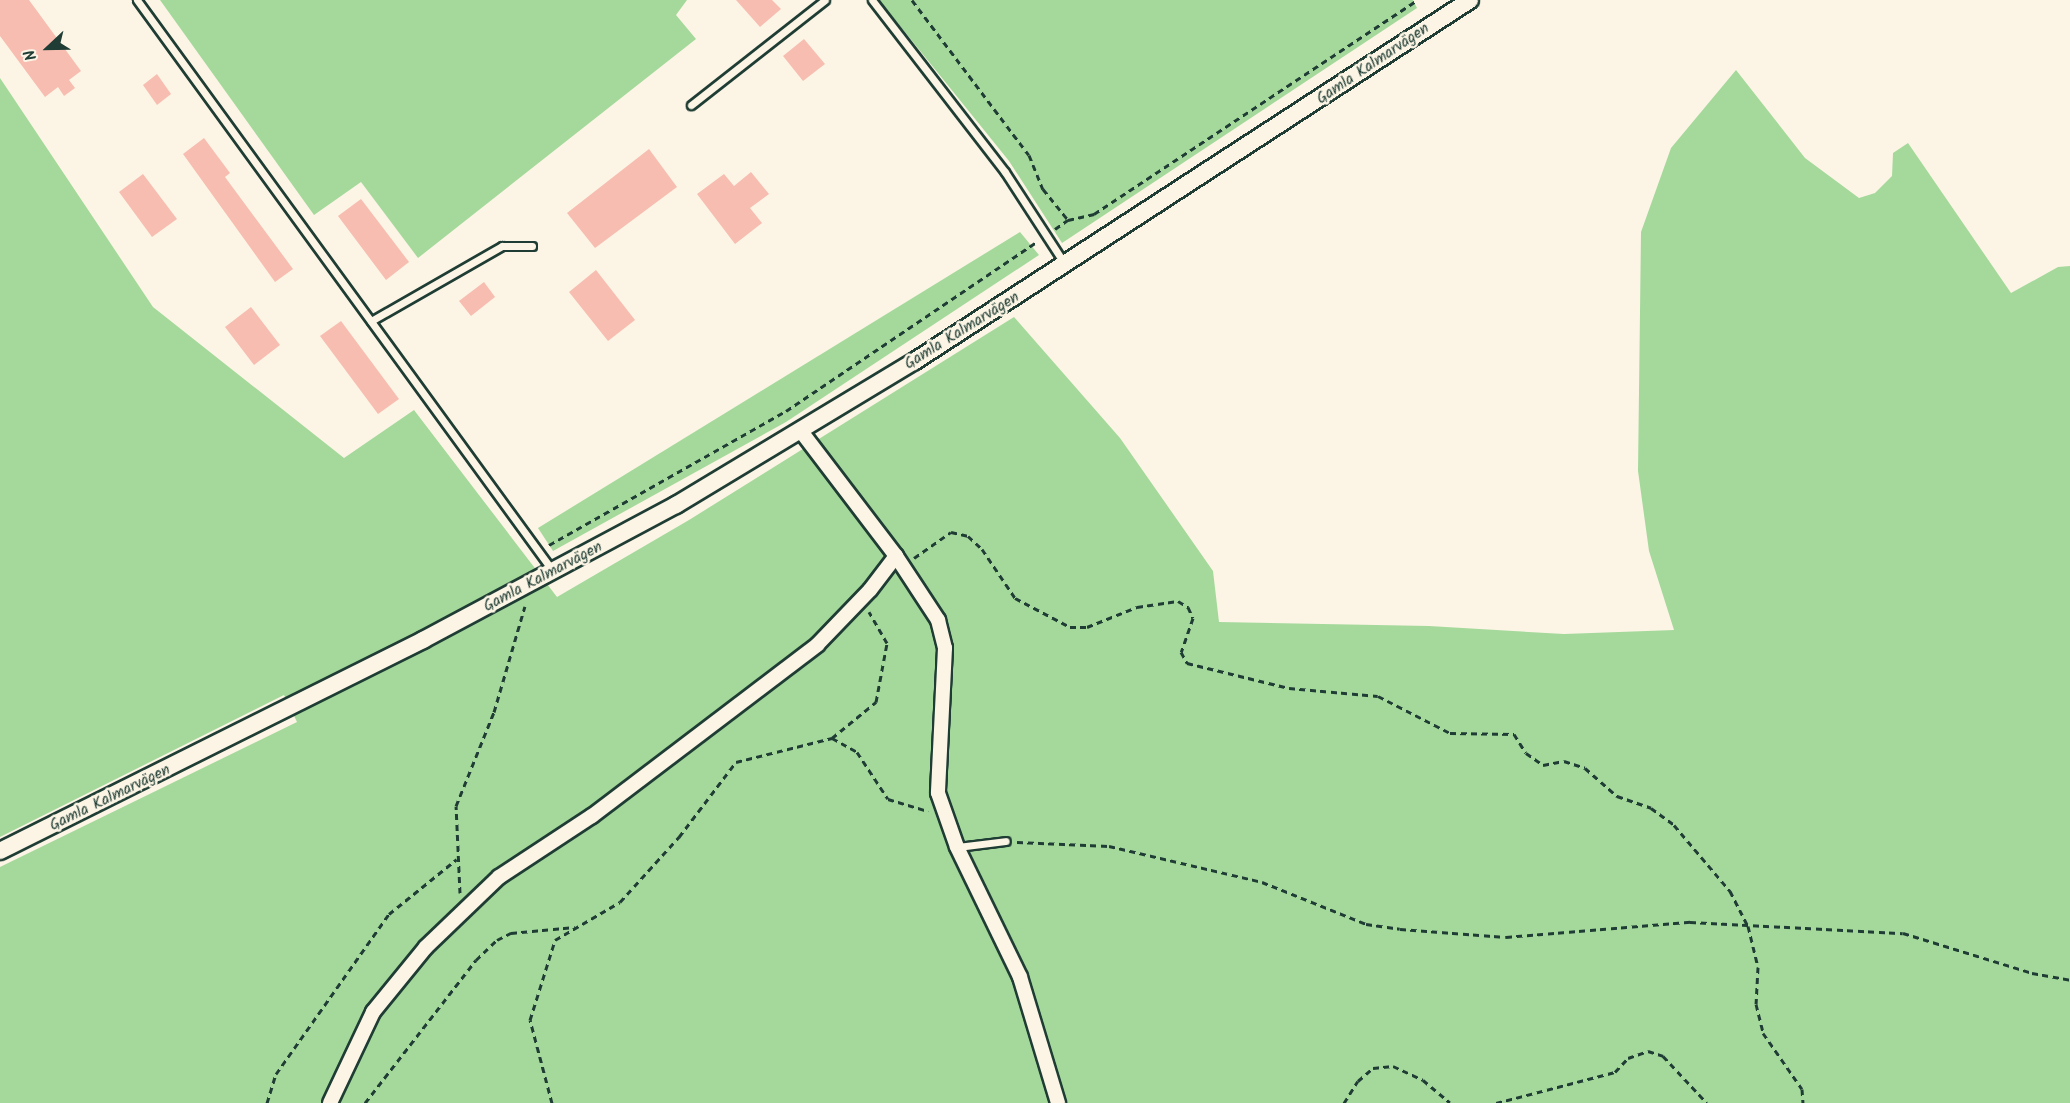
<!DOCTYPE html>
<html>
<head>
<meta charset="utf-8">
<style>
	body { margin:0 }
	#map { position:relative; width:2070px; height:1103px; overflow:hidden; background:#fcf5e5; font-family:Kalam,sans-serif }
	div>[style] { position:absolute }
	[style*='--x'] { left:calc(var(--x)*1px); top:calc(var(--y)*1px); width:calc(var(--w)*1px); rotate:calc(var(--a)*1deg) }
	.green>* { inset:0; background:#a5d99c }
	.building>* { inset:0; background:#f7bdb1 }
	.path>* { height:3px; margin-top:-1.5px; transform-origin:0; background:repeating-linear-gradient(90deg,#1f3d34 0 6px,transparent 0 10.5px) }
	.roads { filter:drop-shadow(2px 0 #1f3d34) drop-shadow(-2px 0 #1f3d34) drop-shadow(0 2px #1f3d34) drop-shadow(0 -2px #1f3d34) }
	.service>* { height:7px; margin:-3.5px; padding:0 3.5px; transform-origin:3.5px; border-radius:3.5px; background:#fcf5e5 }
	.minor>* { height:14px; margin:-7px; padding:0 7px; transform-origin:7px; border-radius:7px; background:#fcf5e5 }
	.tertiary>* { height:16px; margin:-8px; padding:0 8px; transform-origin:8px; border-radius:8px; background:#fcf5e5 }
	span { translate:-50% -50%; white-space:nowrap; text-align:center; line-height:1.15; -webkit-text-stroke:5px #fcf5e5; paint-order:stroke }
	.street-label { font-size:16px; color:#1f3d34 }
	.north { position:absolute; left:18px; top:18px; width:60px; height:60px; -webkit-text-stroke:4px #fcf5e5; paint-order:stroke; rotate:248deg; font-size:16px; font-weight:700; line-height:24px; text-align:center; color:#1f3d34 }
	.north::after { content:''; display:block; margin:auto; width:21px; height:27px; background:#1f3d34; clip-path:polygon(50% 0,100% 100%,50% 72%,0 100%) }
</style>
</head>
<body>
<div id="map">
	<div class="green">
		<i style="clip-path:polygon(160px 0,687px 0,676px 15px,696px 39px,418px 258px,361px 182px,314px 215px)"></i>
		<i style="clip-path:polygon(879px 0,1413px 0,1417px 8px,1062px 243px,1009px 161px)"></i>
		<i style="clip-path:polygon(1736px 70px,1805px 158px,1859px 198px,1875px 193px,1892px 176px,1893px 153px,1908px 143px,2011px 293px,2058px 267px,2070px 266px,2070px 1103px,0 1103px,0 867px,297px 722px,284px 695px,0 837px,0 78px,153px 307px,344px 458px,414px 410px,557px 597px,689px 520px,1014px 317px,1120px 438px,1213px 571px,1219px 622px,1429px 626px,1564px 634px,1674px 630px,1649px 551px,1638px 471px,1641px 232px,1671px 148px)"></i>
		<i style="clip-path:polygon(1020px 232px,1039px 255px,786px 422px,553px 551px,538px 528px)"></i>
	</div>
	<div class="building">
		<i style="clip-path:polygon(0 0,29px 0,81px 71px,69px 80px,75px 88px,64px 96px,58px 87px,45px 97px,0 36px)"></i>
		<i style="clip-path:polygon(736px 0,772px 0,781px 9px,760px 27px)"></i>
		<i style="clip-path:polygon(804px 39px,825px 64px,803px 81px,783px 56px)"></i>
		<i style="clip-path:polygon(157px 74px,171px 94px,157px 105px,143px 85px)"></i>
		<i style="clip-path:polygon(204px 138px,230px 173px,225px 177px,293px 269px,275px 282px,183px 154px)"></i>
		<i style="clip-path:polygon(649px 149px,677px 187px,595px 248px,567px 213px)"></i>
		<i style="clip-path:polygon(751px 172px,769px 194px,750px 208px,762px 223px,735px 244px,697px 194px,724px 174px,734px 186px)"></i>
		<i style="clip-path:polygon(143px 174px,177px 219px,152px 237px,119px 192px)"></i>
		<i style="clip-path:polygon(361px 199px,409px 262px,386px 280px,338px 216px)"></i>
		<i style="clip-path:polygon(596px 270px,635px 320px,608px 341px,569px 292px)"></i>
		<i style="clip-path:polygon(484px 282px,495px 297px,471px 316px,459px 301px)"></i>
		<i style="clip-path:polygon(251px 307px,280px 345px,254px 365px,225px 327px)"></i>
		<i style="clip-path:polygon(341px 321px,399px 399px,378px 414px,320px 336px)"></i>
	</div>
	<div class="path">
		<i style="--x:912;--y:0;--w:194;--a:53"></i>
		<i style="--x:1029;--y:155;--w:37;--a:68"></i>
		<i style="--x:1043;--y:189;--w:40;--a:51"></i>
		<i style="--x:1068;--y:220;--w:27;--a:-13"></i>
		<i style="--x:1094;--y:214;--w:387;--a:-33.5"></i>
		<i style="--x:1055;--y:229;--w:16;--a:-35"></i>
		<i style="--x:549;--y:545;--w:272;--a:-29.5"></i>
		<i style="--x:786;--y:411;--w:303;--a:-34"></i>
		<i style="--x:914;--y:558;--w:45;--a:-35.1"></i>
		<i style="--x:951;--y:532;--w:17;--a:13"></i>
		<i style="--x:968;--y:536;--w:19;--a:43"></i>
		<i style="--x:982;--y:549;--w:59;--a:56"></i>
		<i style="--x:1015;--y:598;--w:62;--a:27.8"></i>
		<i style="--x:1070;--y:627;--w:17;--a:0"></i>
		<i style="--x:1087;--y:627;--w:54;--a:-21.8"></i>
		<i style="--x:1137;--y:607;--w:41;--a:-8.3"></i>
		<i style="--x:1178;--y:601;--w:12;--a:31"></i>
		<i style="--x:1188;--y:607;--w:12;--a:66"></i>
		<i style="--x:1193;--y:618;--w:36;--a:109"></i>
		<i style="--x:1181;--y:652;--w:13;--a:61"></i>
		<i style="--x:1187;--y:663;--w:105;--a:13.8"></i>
		<i style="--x:1289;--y:688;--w:89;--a:5.1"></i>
		<i style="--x:1378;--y:696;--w:81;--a:27.2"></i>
		<i style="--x:1450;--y:733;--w:64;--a:0.9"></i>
		<i style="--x:1514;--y:734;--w:22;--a:58"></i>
		<i style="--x:1526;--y:753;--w:21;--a:35"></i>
		<i style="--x:1543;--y:765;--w:21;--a:-11"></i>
		<i style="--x:1564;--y:761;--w:22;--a:18"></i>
		<i style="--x:1585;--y:768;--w:43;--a:41.2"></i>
		<i style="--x:1617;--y:796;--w:36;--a:19"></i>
		<i style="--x:1651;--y:808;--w:29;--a:36"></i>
		<i style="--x:1674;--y:825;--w:87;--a:49.7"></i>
		<i style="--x:1730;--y:891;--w:39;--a:63"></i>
		<i style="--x:1748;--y:926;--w:42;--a:76.3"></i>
		<i style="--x:1758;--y:967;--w:37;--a:93"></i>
		<i style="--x:1756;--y:1004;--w:30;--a:76"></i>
		<i style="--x:1763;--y:1033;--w:68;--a:55.1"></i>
		<i style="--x:1802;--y:1089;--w:14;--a:86"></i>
		<i style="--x:832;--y:738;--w:29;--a:29"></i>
		<i style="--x:857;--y:752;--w:56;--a:56.6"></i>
		<i style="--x:888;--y:799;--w:42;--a:16.7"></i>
		<i style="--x:1017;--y:842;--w:92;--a:2.5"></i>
		<i style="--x:1109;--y:846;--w:157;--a:13.2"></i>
		<i style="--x:1262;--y:882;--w:112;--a:22"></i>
		<i style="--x:1366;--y:924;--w:34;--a:8"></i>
		<i style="--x:1400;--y:929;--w:106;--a:4.3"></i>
		<i style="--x:1506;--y:937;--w:185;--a:-4.7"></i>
		<i style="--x:1690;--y:922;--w:213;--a:3"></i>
		<i style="--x:1903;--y:933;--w:135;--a:17.2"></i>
		<i style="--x:2032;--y:973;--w:39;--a:10"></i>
		<i style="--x:460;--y:893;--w:87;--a:-92.6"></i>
		<i style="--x:456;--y:806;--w:101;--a:-68"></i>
		<i style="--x:494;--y:712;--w:110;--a:-73.7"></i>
		<i style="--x:267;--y:1103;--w:30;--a:-73"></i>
		<i style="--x:276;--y:1074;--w:196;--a:-54.8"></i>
		<i style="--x:389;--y:914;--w:87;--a:-39"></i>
		<i style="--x:365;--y:1103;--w:181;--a:-52.2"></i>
		<i style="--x:476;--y:960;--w:29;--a:-44"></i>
		<i style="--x:497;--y:940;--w:16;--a:-27"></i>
		<i style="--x:511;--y:933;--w:64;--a:-5.4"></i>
		<i style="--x:552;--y:1103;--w:86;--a:-104.8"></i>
		<i style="--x:530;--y:1020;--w:84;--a:-72.6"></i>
		<i style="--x:555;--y:940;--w:75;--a:-30.3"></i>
		<i style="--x:620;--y:902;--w:88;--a:-47.8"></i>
		<i style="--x:679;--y:837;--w:94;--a:-52.8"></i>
		<i style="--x:736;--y:762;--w:99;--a:-14"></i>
		<i style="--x:832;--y:738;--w:57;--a:-39.3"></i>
		<i style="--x:876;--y:702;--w:60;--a:-79.4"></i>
		<i style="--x:887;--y:643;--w:36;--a:-120"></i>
		<i style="--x:1344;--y:1103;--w:26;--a:-58"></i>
		<i style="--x:1358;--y:1081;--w:20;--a:-41"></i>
		<i style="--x:1373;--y:1068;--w:20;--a:-6"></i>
		<i style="--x:1393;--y:1066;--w:33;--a:25"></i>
		<i style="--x:1423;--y:1080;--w:35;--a:40"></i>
		<i style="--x:1496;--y:1103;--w:123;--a:-14.6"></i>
		<i style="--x:1615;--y:1072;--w:19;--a:-47"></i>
		<i style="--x:1628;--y:1058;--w:21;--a:-19"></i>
		<i style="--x:1648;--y:1051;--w:16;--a:18"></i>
		<i style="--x:1663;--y:1056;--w:64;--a:46.9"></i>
	</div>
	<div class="roads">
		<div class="service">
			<i style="--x:137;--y:0;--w:705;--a:53.94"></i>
			<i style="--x:872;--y:0;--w:217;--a:52.3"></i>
			<i style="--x:1005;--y:172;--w:108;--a:57"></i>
			<i style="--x:691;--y:105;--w:170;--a:-38.1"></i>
			<i style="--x:371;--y:321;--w:151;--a:-29.8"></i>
			<i style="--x:502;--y:246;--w:30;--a:0"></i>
			<i style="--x:957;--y:847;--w:49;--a:-7"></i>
		</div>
		<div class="minor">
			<i style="--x:896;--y:556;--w:77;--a:56.7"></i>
			<i style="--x:938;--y:620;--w:29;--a:76"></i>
			<i style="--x:945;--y:648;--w:145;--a:92.8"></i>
			<i style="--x:938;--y:793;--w:57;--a:70.6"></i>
			<i style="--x:957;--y:847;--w:144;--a:64.1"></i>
			<i style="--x:1020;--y:977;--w:132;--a:73.2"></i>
			<i style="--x:330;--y:1103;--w:101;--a:-64.7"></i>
			<i style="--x:373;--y:1012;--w:84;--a:-50.8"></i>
			<i style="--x:426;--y:947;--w:101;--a:-43.8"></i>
			<i style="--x:499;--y:877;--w:111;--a:-33.3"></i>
			<i style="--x:592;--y:816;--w:283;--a:-37.2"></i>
			<i style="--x:817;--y:645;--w:76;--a:-46.1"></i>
			<i style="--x:870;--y:590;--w:43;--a:-52.6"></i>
			<i style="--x:896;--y:556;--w:158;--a:-127.3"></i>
		</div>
		<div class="tertiary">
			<i style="--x:0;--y:851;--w:473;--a:-26.5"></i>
			<i style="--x:423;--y:640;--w:287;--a:-28.1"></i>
			<i style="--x:676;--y:505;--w:279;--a:-31.1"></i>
			<i style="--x:915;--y:361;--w:662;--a:-33.04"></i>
		</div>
	</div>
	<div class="street-label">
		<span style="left:1373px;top:64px;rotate:-34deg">Gamla Kalmarvägen</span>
		<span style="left:962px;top:331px;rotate:-32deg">Gamla Kalmarvägen</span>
		<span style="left:543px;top:577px;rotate:-28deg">Gamla Kalmarvägen</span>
		<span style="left:110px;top:798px;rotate:-26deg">Gamla Kalmarvägen</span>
	</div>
	<div class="north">N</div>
</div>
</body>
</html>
